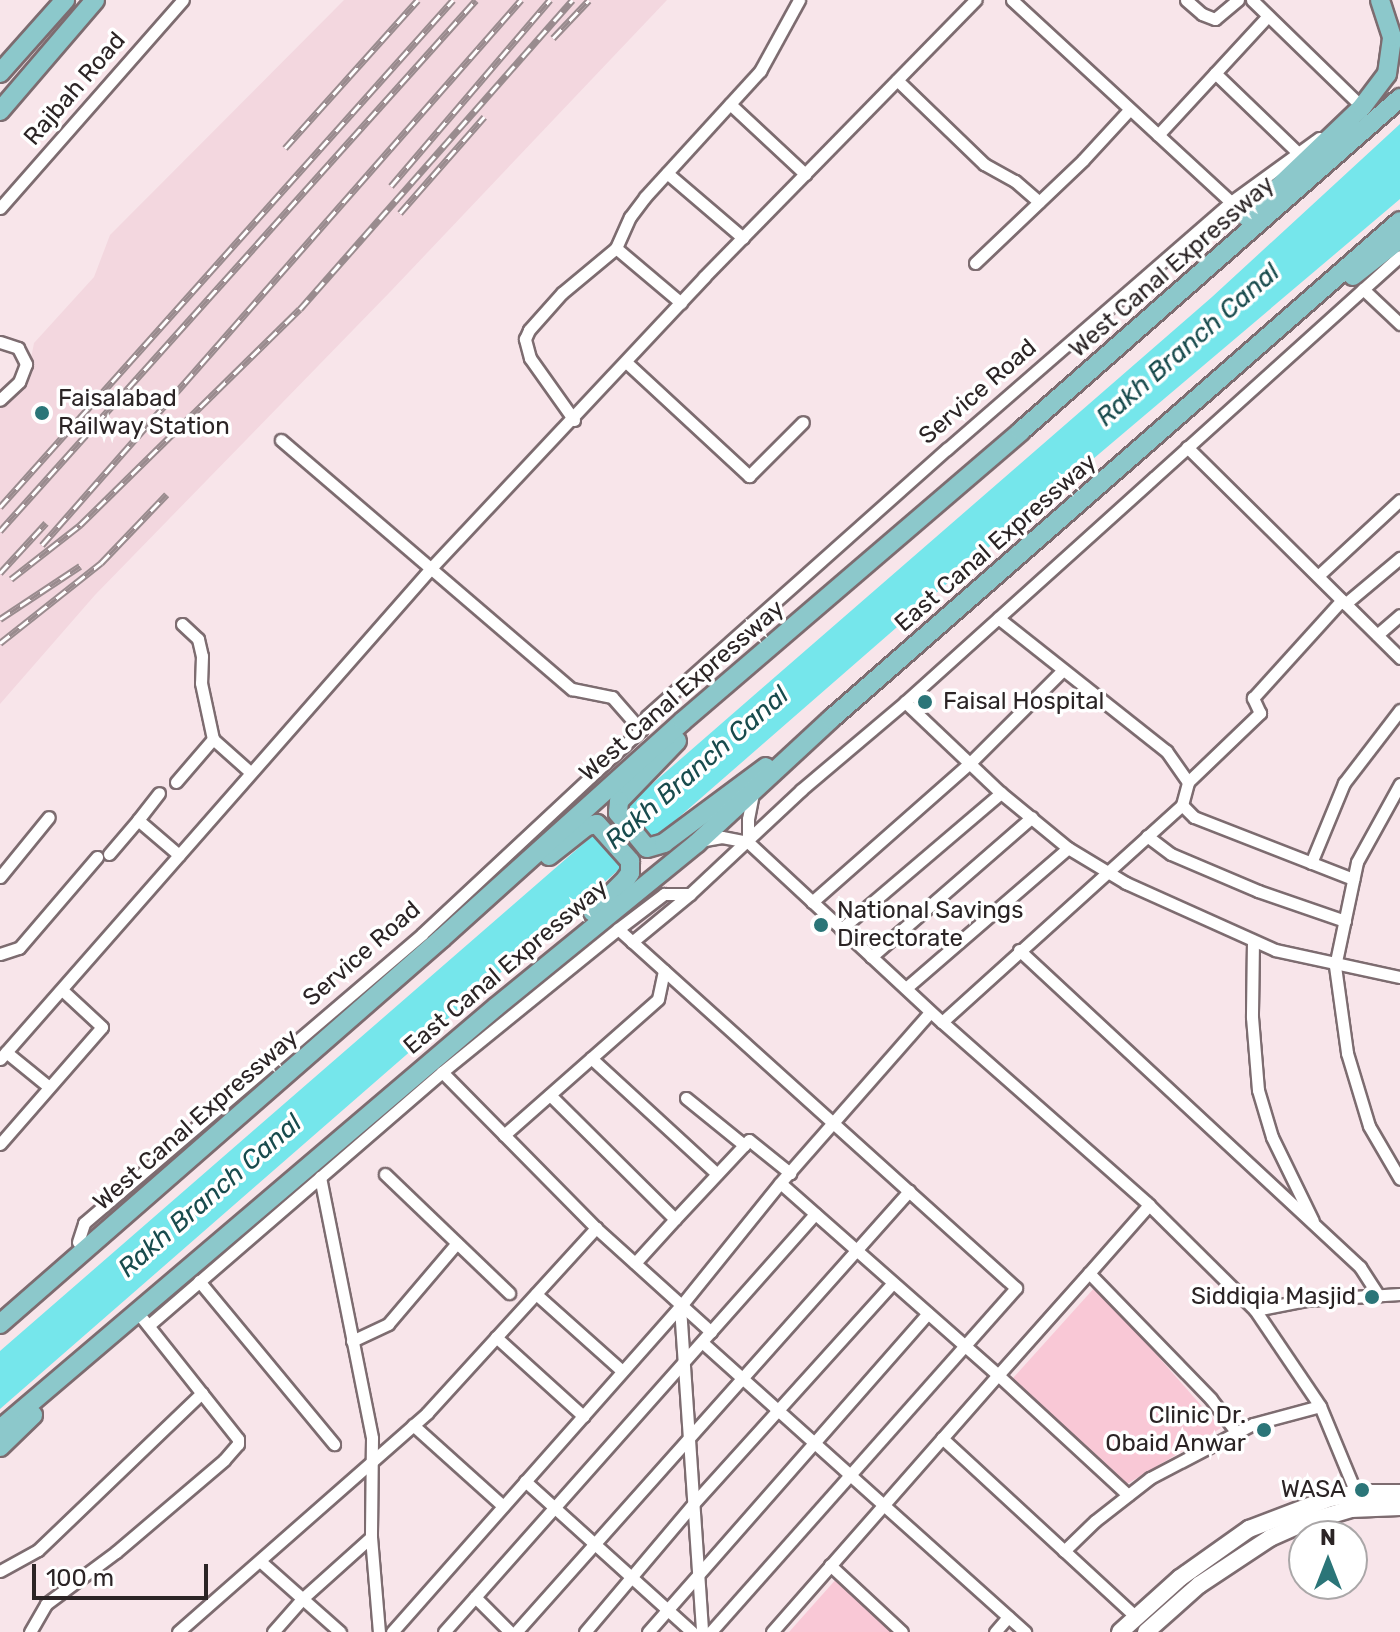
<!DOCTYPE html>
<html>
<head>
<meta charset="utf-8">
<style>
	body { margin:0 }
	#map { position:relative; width:1400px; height:1632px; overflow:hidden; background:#f8e5ea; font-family:Rubik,sans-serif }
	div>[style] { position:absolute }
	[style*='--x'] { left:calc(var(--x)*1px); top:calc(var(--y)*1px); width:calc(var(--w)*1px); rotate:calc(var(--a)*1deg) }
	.built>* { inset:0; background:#f3d7df }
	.green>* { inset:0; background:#f9c8d6 }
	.water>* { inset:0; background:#75e6eb }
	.roads { filter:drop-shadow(2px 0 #7d6c70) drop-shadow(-2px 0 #7d6c70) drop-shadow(0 2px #7d6c70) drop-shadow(0 -2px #7d6c70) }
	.street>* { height:11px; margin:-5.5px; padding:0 5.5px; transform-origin:5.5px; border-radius:5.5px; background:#fff }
	.secondary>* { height:16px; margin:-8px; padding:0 8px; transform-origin:8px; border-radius:8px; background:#fff }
	.primary>* { height:18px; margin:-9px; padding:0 9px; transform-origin:9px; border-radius:9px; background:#8cc8cb }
	.rail>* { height:7px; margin-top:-3.5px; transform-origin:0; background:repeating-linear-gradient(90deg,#fff 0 12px,#998b8e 0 24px); box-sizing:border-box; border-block:2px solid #998b8e }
	.dots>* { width:22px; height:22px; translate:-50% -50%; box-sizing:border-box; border:4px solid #fff; border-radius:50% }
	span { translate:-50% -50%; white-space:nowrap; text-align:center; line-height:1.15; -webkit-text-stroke:7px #fff; paint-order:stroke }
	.street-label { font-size:24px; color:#2b2425 }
	.poi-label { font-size:24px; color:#2b2425 }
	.left { translate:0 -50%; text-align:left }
	.right { translate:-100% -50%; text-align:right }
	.water-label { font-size:26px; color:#184b4d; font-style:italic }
	.north { position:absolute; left:1288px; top:1520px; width:80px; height:80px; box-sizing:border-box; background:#fff; border:2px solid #aaa7a8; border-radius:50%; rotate:0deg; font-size:22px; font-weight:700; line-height:32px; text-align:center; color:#2b2425 }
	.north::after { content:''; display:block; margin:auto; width:28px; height:36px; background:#2b7578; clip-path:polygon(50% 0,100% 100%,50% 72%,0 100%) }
	.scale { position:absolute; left:32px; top:1564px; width:176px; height:36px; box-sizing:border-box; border:4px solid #2b2425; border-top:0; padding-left:10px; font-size:24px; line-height:28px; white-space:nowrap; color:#2b2425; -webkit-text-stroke:6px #fff; paint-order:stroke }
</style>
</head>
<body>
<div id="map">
	<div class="built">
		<i style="clip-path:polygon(344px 0,667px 0,390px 292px,95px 595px,0 704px,0 409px,28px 374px,34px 343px,94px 277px,110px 235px)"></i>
	</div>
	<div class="green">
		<i style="clip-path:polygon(1096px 1286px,1221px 1428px,1127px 1484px,1013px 1378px)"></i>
		<i style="clip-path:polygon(838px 1577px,896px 1632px,789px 1632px)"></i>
	</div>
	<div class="water">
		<i style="clip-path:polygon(1400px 124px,1400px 199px,982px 553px,0 1409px,0 1351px,1212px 297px)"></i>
	</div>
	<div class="roads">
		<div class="street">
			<i style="--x:1012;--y:0;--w:298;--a:42.7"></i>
			<i style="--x:1186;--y:0;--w:21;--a:41"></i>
			<i style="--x:1202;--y:14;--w:14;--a:21"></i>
			<i style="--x:1215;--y:19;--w:30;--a:-40"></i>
			<i style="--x:1252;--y:0;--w:153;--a:44.2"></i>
			<i style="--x:1362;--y:107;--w:4;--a:146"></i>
			<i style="--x:1215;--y:73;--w:115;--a:43.9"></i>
			<i style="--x:897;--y:80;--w:121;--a:44"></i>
			<i style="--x:984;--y:164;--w:35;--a:29"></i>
			<i style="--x:1015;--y:181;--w:32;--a:41"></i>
			<i style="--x:730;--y:104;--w:103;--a:43"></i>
			<i style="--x:1158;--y:135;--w:162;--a:-47.3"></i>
			<i style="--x:667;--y:173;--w:100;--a:40.5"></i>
			<i style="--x:0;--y:208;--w:277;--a:-48.7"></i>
			<i style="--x:616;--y:248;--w:85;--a:40.2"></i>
			<i style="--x:975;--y:263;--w:149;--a:-43.6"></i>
			<i style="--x:1083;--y:160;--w:69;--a:-47.3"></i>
			<i style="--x:1363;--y:289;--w:51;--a:43.4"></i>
			<i style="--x:0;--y:342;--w:19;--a:18"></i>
			<i style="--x:18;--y:348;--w:18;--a:63"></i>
			<i style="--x:26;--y:364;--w:19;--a:111"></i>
			<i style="--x:19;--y:382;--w:26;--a:137"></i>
			<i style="--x:626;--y:362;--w:168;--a:42.8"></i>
			<i style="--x:749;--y:476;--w:76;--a:-45"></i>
			<i style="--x:574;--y:420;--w:76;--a:-125.4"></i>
			<i style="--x:530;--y:358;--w:20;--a:-105"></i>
			<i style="--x:525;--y:339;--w:10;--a:-66"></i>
			<i style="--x:529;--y:330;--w:50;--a:-48.3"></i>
			<i style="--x:562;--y:293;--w:70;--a:-39.8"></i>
			<i style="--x:616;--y:248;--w:34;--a:-66"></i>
			<i style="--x:630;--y:217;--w:25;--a:-53"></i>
			<i style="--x:645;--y:197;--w:171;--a:-47.6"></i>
			<i style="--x:760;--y:71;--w:81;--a:-61.2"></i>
			<i style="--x:281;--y:440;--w:383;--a:40.6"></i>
			<i style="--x:572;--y:689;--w:41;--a:11.3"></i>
			<i style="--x:612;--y:697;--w:44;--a:48.7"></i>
			<i style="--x:641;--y:730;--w:15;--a:-67"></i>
			<i style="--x:647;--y:716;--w:402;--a:-41.7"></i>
			<i style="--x:947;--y:449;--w:376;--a:-41"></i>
			<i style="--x:1231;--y:202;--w:109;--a:-36"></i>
			<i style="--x:1187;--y:447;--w:300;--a:44.7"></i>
			<i style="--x:1319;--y:575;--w:110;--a:-42.8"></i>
			<i style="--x:1345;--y:604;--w:72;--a:-39.9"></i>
			<i style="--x:182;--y:624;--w:22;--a:43"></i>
			<i style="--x:198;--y:639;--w:17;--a:77"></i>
			<i style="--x:202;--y:656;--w:27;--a:92"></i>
			<i style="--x:201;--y:683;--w:57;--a:77.9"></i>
			<i style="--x:213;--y:739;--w:50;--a:41.7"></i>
			<i style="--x:1377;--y:635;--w:30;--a:-41"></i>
			<i style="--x:905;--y:702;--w:132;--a:43.5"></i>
			<i style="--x:1001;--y:793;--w:87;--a:39.4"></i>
			<i style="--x:1068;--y:848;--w:68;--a:31.1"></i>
			<i style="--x:1126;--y:883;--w:163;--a:24.2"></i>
			<i style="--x:1275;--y:950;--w:128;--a:12.2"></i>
			<i style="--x:176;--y:782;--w:57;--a:-49.3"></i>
			<i style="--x:1188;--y:782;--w:100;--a:-43.8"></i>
			<i style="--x:1260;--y:713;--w:17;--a:-115"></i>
			<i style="--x:1253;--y:698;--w:132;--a:-47.8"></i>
			<i style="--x:1400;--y:784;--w:89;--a:118.9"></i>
			<i style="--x:1357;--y:862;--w:106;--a:101.9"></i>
			<i style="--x:1335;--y:966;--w:88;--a:82.1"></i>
			<i style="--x:1347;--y:1053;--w:76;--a:73.2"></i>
			<i style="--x:1369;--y:1126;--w:61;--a:59.7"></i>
			<i style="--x:1182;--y:805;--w:17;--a:45"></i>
			<i style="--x:1194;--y:817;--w:171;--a:21.3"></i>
			<i style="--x:138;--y:820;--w:34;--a:-52"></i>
			<i style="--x:1147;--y:836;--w:30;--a:37"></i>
			<i style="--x:1171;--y:854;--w:95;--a:23"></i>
			<i style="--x:1258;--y:891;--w:92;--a:19"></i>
			<i style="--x:705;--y:840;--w:17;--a:-10"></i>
			<i style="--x:722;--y:837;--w:26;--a:11"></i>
			<i style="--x:748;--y:842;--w:265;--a:42.9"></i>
			<i style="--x:942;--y:1022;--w:273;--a:41.4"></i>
			<i style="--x:1147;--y:1203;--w:152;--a:44.7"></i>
			<i style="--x:1255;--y:1310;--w:116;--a:55.9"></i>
			<i style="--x:748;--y:842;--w:23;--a:-90"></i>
			<i style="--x:748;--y:819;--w:26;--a:-79"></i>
			<i style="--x:109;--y:854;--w:45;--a:-49.5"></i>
			<i style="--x:138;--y:820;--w:54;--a:40.5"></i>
			<i style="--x:1311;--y:863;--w:87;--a:-67.6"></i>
			<i style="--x:1344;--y:783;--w:92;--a:-52.5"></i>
			<i style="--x:0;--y:877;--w:77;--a:-50.8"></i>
			<i style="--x:812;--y:902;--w:212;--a:-41.4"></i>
			<i style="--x:971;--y:762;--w:130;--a:-45"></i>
			<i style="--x:618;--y:929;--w:536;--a:42.05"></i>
			<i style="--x:1016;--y:1288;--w:460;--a:131.6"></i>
			<i style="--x:841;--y:929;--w:210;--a:-40.4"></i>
			<i style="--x:1253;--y:941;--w:76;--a:90.8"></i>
			<i style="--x:1252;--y:1017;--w:73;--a:85.3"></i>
			<i style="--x:1258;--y:1090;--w:49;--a:73.4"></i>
			<i style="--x:1272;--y:1137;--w:93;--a:64"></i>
			<i style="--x:632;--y:942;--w:75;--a:-39.6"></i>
			<i style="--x:690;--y:894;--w:152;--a:-43.1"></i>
			<i style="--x:801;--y:790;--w:136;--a:-40.2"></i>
			<i style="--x:905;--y:702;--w:666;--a:-42.02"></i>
			<i style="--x:1019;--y:950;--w:466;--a:42.9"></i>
			<i style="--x:1360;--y:1267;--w:31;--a:57"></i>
			<i style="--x:0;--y:954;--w:20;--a:-18"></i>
			<i style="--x:19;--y:948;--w:120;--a:-49.4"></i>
			<i style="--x:871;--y:957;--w:213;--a:-41"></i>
			<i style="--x:906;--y:988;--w:214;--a:-40.8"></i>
			<i style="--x:942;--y:1022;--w:324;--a:-42.1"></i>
			<i style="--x:1182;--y:805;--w:24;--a:-75"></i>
			<i style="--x:1188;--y:782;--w:38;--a:-125"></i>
			<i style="--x:1166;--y:751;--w:214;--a:-141.6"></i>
			<i style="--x:6;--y:1052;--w:55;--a:39.1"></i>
			<i style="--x:591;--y:1058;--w:171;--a:42.6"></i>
			<i style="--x:0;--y:1059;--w:653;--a:-48.72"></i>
			<i style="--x:431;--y:568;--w:399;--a:-46.8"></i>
			<i style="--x:704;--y:277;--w:388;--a:-45.6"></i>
			<i style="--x:550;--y:1095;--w:176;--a:44.8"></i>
			<i style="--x:675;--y:1219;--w:108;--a:-46.9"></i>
			<i style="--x:749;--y:1140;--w:53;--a:38.8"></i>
			<i style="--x:686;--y:1098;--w:75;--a:39"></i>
			<i style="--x:504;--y:1135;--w:205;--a:-41.4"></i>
			<i style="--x:658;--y:999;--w:29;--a:-78"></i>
			<i style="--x:0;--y:1144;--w:155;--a:-48.9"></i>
			<i style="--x:102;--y:1027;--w:54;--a:-137.2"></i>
			<i style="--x:385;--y:1174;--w:172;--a:43.8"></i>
			<i style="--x:320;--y:1177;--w:266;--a:78.7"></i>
			<i style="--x:372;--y:1438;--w:99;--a:90.6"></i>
			<i style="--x:371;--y:1537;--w:95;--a:85.2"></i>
			<i style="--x:596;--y:1228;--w:155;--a:42.1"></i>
			<i style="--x:78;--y:1242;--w:20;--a:-72"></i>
			<i style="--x:84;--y:1223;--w:445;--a:-40.5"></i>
			<i style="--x:422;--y:934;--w:299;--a:-43"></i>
			<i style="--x:635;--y:1263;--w:59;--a:-47.7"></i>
			<i style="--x:1089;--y:1273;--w:91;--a:-48.6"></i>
			<i style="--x:199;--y:1281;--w:212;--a:50.4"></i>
			<i style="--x:536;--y:1294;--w:115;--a:41.8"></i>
			<i style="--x:680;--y:1307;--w:326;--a:86.1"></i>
			<i style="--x:1255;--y:1310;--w:52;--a:-11.1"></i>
			<i style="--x:1306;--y:1300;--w:94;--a:-3.7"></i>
			<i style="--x:149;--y:1325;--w:387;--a:-40.8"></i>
			<i style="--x:442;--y:1072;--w:227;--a:-39.1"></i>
			<i style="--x:618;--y:929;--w:58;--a:-37.3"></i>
			<i style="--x:664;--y:894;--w:26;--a:0"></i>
			<i style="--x:496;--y:1337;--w:118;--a:42.2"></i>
			<i style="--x:352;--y:1341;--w:40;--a:-25"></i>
			<i style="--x:388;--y:1324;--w:106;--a:-49.6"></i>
			<i style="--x:703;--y:1343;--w:433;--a:41.9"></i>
			<i style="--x:413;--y:1425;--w:121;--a:42"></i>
			<i style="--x:942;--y:1438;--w:264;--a:42.7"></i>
			<i style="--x:525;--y:1481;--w:225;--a:42.1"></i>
			<i style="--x:1128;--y:1495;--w:177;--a:-137.3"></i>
			<i style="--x:998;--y:1375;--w:137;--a:-48.3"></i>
			<i style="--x:1089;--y:1273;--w:175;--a:45.9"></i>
			<i style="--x:1211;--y:1399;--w:43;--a:52.6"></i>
			<i style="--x:1064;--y:1551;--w:43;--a:-44.1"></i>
			<i style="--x:1095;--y:1521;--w:70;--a:-38"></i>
			<i style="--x:1150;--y:1478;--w:116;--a:-27.7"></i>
			<i style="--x:1253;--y:1424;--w:69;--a:-15"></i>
			<i style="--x:1320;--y:1406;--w:102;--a:67.5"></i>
			<i style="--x:260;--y:1561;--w:107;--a:41.6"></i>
			<i style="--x:830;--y:1565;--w:98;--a:42.9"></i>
			<i style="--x:0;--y:1571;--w:43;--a:-28.9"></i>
			<i style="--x:38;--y:1550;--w:227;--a:-43.8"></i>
			<i style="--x:475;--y:1597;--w:49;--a:45"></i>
			<i style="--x:30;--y:1632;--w:32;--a:-60"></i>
			<i style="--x:46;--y:1604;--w:87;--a:-36.6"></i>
			<i style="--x:116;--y:1552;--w:142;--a:-40.4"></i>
			<i style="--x:224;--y:1460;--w:21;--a:-49"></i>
			<i style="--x:238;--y:1444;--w:5;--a:-90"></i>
			<i style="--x:238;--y:1439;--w:161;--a:-128.4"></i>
			<i style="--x:178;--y:1632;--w:332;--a:-41.3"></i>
			<i style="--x:427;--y:1413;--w:251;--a:-47.6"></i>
			<i style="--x:596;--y:1228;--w:219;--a:-134.6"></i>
			<i style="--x:273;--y:1632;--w:45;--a:-48.6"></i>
			<i style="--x:303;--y:1598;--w:91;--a:-41.9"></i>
			<i style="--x:392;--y:1632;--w:434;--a:-48.5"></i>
			<i style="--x:680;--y:1307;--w:159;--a:-51.1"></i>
			<i style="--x:780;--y:1183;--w:227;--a:-48.7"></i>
			<i style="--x:444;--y:1632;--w:559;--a:-48.41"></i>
			<i style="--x:516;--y:1632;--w:591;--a:-48.29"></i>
			<i style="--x:585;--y:1632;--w:169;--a:-49.8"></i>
			<i style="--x:694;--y:1503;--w:295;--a:-47.9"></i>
			<i style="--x:648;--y:1632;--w:424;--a:-48.7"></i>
			<i style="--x:772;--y:1632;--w:342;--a:-48.7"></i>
			<i style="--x:998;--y:1375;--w:290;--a:-138.6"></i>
			<i style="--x:995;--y:1632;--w:20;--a:-49"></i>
		</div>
		<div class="secondary">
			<i style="--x:1120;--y:1632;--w:81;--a:-42"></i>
			<i style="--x:1180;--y:1578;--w:85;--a:-35.4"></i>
			<i style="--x:1249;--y:1529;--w:87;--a:-20.9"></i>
			<i style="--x:1330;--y:1498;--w:27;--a:-10"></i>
			<i style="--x:1357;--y:1493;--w:43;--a:0"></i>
			<i style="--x:1146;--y:1632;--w:71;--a:-41.6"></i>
			<i style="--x:1199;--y:1585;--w:85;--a:-33.5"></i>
			<i style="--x:1270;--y:1538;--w:37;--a:-24"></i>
			<i style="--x:1304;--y:1523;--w:49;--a:-16.6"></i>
			<i style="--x:1351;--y:1509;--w:49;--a:-2.3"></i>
		</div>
		<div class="primary">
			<i style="--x:0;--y:73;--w:98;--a:-48.3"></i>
			<i style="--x:0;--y:111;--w:146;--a:-49.4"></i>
			<i style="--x:1247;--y:217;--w:159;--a:-43.7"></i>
			<i style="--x:1362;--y:107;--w:41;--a:-52.9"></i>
			<i style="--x:1387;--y:74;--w:37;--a:-82"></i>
			<i style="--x:1392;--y:37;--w:39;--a:-108"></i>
			<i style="--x:1353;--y:276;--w:60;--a:-38.2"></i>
			<i style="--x:677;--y:741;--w:83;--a:134"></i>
			<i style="--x:619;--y:801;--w:12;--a:95"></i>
			<i style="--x:618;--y:813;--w:45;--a:50.4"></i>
			<i style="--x:647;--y:848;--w:18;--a:-16"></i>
			<i style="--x:664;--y:843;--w:127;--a:-36.7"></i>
			<i style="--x:549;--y:856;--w:48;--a:-38.3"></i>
			<i style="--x:587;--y:826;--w:10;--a:-11"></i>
			<i style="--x:597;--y:824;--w:50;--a:48.3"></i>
			<i style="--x:630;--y:861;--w:12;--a:90"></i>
			<i style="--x:630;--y:873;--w:7;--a:124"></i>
			<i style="--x:626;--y:879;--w:47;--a:135"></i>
			<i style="--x:0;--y:1324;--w:587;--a:-41.13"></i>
			<i style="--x:442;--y:938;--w:324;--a:-42"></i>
			<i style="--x:683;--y:721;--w:445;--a:-40.6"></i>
			<i style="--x:1021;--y:431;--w:505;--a:-41.3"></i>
			<i style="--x:0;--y:1429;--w:651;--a:-40.39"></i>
			<i style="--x:496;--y:1007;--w:259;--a:-39.2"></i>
			<i style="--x:697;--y:843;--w:183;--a:-42.8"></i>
			<i style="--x:831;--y:719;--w:756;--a:-41.19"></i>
			<i style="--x:0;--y:1447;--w:46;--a:-44.1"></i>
		</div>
	</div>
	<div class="rail">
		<i style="--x:553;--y:38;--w:52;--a:-46.5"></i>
		<i style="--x:285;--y:148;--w:199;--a:-48.1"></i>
		<i style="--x:391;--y:186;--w:245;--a:-49.5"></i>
		<i style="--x:400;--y:213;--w:128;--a:-48.8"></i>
		<i style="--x:0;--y:507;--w:680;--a:-48.22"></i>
		<i style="--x:0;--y:531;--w:713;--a:-48.13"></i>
		<i style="--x:42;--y:545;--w:726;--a:-48.69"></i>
		<i style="--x:0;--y:573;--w:68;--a:-47.4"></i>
		<i style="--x:11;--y:579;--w:88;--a:-38"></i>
		<i style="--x:80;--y:525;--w:308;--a:-44.5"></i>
		<i style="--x:300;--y:309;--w:412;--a:-48.6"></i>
		<i style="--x:0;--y:619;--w:96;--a:-33.5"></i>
		<i style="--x:0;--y:643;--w:129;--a:-38.4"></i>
		<i style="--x:101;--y:563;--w:95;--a:-46.3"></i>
	</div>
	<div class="dots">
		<i style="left:42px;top:413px;background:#2b7578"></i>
		<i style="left:925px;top:702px;background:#2b7578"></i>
		<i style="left:821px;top:925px;background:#2b7578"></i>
		<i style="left:1372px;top:1297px;background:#2b7578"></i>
		<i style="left:1264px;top:1430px;background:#2b7578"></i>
		<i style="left:1362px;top:1490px;background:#2b7578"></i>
	</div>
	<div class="street-label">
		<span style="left:75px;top:89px;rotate:-49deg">Rajbah Road</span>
		<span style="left:1172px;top:267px;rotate:-41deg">West Canal Expressway</span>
		<span style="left:978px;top:392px;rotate:-41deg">Service Road</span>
		<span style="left:996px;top:543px;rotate:-41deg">East Canal Expressway</span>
		<span style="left:682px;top:691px;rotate:-41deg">West Canal Expressway</span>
		<span style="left:362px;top:954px;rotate:-41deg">Service Road</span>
		<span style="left:506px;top:967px;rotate:-40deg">East Canal Expressway</span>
		<span style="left:196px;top:1120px;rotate:-41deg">West Canal Expressway</span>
	</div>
	<div class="poi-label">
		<span class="left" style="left:58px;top:413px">Faisalabad<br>Railway Station</span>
		<span class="left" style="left:943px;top:702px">Faisal Hospital</span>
		<span class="left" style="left:837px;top:925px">National Savings<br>Directorate</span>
		<span class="right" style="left:1356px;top:1297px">Siddiqia Masjid</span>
		<span class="right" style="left:1246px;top:1430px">Clinic Dr.<br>Obaid Anwar</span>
		<span class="right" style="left:1346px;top:1490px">WASA</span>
	</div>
	<div class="water-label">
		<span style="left:1188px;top:345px;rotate:-41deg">Rakh Branch Canal</span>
		<span style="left:697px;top:768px;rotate:-41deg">Rakh Branch Canal</span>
		<span style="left:210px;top:1196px;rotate:-41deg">Rakh Branch Canal</span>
	</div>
	<div class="north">N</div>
	<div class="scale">100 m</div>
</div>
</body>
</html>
